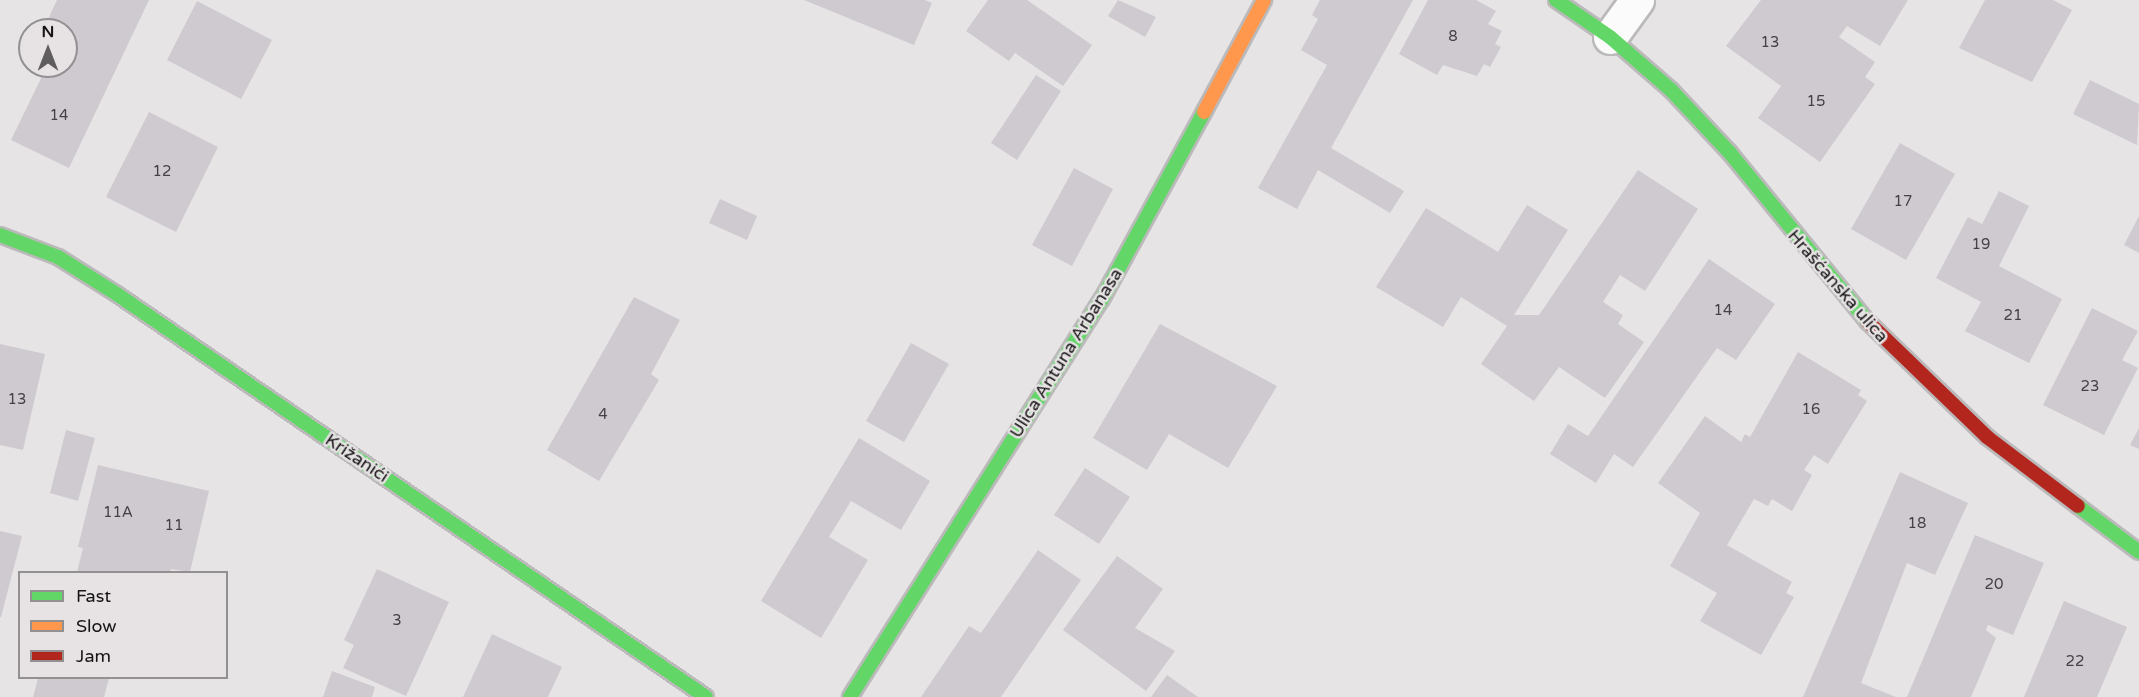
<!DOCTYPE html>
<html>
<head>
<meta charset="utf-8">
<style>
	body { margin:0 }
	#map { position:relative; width:2139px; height:697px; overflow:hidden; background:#e6e4e5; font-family:"Varela Round",sans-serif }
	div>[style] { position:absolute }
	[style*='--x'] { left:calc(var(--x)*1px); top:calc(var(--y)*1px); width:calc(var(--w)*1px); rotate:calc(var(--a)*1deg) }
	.building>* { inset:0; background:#cfcad0 }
	.roads { filter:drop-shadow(2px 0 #bbb9ba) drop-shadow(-2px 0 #bbb9ba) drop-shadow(0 2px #bbb9ba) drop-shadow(0 -2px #bbb9ba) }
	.street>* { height:33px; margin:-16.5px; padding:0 16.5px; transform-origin:16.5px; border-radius:16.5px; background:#fbfbfb }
	.fast>* { height:14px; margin:-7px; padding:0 7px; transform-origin:7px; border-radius:7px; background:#63d668 }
	.slow>* { height:14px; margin:-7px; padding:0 7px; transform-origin:7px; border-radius:7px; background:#ff974d }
	.jam>* { height:14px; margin:-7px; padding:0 7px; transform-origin:7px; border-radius:7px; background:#b3261e }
	span { translate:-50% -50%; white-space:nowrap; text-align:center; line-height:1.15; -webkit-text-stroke:5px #e7e3e5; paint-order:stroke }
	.number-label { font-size:15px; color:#444244 }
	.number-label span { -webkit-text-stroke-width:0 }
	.street-label { font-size:18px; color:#161415 }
	.legend { position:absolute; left:18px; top:571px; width:210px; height:108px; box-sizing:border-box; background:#e7e3e5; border:2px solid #939092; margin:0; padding:8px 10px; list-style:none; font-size:18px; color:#161415 }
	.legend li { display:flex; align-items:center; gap:12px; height:30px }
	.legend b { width:30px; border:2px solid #939092 }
	.north { position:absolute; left:18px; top:18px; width:60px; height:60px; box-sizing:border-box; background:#e7e3e5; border:2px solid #939092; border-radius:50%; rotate:0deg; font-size:16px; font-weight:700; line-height:24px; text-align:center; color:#161415 }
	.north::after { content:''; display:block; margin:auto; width:21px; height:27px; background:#5f5d5e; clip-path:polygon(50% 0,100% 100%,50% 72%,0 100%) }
</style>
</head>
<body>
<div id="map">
	<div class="building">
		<i style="clip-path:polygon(57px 0,149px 0,69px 168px,11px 140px,47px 66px,66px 66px,66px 30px,43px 30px)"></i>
		<i style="clip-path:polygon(804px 0,925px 0,932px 3px,914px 45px)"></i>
		<i style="clip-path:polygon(988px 0,1027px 0,1092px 45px,1063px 86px,1015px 53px,1009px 61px,966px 31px)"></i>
		<i style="clip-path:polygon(1118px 0,1156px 17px,1145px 37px,1108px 16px)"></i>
		<i style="clip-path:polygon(1320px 0,1413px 0,1331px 148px,1404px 191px,1390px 213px,1318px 170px,1297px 209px,1258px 188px,1327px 65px,1301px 50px,1318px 19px,1312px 15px)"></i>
		<i style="clip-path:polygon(1428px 0,1476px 0,1496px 11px,1488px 24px,1502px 31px,1495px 44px,1501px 47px,1490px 67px,1484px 64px,1477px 76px,1443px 65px,1437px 75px,1399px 54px)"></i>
		<i style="clip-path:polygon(1761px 0,1908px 0,1880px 46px,1847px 26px,1839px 37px,1875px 62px,1865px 77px,1875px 84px,1820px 162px,1758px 118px,1781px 86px,1726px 46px)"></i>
		<i style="clip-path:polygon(1985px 0,2053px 0,2072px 10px,2032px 82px,1959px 48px)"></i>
		<i style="clip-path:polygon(197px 1px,272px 40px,241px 99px,167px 60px)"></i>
		<i style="clip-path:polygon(1036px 75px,1061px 91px,1017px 160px,991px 143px)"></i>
		<i style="clip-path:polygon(2090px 80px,2139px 104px,2137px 145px,2073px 114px)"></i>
		<i style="clip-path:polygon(149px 112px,218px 147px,176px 232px,106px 197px)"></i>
		<i style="clip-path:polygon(1900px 143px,1955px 174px,1906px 260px,1851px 229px)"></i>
		<i style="clip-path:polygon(1074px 168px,1113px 189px,1072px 266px,1032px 245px)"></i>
		<i style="clip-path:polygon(1638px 170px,1698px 209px,1645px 291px,1620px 275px,1603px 302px,1623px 315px,1618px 324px,1644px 342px,1605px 398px,1559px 367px,1534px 401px,1481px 364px,1507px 326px,1461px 297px,1443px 327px,1376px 287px,1426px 208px,1498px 252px,1527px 205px,1568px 230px,1514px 315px,1539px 315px)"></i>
		<i style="clip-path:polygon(1999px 191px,2029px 206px,1999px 266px,2062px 299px,2029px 363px,1965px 331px,1981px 302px,1936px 278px,1968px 217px,1982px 224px)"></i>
		<i style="clip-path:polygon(720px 199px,757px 216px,747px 240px,709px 223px)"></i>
		<i style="clip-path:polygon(2139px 216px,2139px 253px,2124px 245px)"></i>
		<i style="clip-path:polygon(1709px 259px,1775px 304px,1736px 360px,1717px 348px,1633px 467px,1614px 454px,1596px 483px,1550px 454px,1568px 424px,1588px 436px)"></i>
		<i style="clip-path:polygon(634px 297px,680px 320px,651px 374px,659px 380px,599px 481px,547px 450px)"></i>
		<i style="clip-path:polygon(2092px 308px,2138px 331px,2122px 360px,2138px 368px,2104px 435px,2043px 405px)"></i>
		<i style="clip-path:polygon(1160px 324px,1277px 386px,1228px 468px,1169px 434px,1147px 470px,1093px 438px)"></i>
		<i style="clip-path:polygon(911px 343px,949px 364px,904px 442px,866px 421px)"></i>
		<i style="clip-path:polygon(0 344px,45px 354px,23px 450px,0 445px)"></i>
		<i style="clip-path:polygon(1798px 352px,1861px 390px,1858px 395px,1867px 401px,1828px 464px,1814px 455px,1804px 470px,1812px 475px,1792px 511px,1772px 499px,1768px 506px,1754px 499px,1727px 545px,1792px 582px,1786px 593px,1794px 597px,1761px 655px,1700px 621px,1717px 593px,1670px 566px,1700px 513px,1658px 483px,1705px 416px,1741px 442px,1745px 434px,1750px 437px)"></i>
		<i style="clip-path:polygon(2139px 428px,2139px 449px,2130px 445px)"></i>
		<i style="clip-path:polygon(66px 430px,95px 438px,78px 501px,50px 493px)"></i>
		<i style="clip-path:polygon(859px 438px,930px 481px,901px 530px,851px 501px,829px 537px,868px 560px,821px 638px,761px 601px)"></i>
		<i style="clip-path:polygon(98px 465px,209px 491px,190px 572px,171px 569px,170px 572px,77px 572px,83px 548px,78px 547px)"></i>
		<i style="clip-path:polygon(1085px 468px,1130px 497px,1099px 544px,1054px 515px)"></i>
		<i style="clip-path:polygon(1900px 472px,1968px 503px,1935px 575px,1907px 563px,1861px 683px,1896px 697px,1803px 697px)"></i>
		<i style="clip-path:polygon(0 531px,22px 536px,1px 617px,0 617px)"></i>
		<i style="clip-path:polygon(1975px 535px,2044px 563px,2013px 635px,1988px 625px,1986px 630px,1996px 638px,1971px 697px,1907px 697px)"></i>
		<i style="clip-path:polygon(1038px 550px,1081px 580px,1001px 697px,921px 697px,969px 626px,981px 633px)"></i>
		<i style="clip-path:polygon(1117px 556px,1163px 589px,1135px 628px,1175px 651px,1146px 691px,1063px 630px)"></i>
		<i style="clip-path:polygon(377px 569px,449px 602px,406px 696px,343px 668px,354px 645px,344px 640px)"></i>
		<i style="clip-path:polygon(2064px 601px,2127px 627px,2097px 697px,2024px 697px)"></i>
		<i style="clip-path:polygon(492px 634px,562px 667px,548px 697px,463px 697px)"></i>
		<i style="clip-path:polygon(332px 671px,375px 687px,372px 697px,323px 697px)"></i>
		<i style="clip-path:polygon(1167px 675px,1198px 697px,1151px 697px)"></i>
		<i style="clip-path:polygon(38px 678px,109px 678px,104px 697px,33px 697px)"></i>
	</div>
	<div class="roads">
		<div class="street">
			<i style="--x:1610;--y:37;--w:46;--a:-53.9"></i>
		</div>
		<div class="fast">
			<i style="--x:1556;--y:0;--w:65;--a:34.4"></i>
			<i style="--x:1610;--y:37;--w:81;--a:41"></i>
			<i style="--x:1671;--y:90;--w:86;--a:46.9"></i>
			<i style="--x:1730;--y:153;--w:217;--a:50.8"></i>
			<i style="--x:0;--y:235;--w:62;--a:20.8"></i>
			<i style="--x:58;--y:257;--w:71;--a:32.3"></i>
			<i style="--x:118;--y:295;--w:712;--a:34.36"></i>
			<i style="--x:2078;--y:506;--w:76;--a:37"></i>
			<i style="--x:850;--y:697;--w:471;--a:-57.7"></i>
			<i style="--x:1102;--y:299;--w:213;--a:-61.4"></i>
		</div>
		<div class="slow">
			<i style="--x:1204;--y:112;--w:127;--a:-61.8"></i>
		</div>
		<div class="jam">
			<i style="--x:1867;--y:321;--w:167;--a:44"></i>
			<i style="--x:1987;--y:437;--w:114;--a:37.2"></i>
		</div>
	</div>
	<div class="number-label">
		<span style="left:1453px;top:37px">8</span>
		<span style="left:1770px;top:43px">13</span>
		<span style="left:1816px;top:102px">15</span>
		<span style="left:59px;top:116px">14</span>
		<span style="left:162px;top:172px">12</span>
		<span style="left:1903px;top:202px">17</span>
		<span style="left:1981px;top:245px">19</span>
		<span style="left:1723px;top:311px">14</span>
		<span style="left:2013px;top:316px">21</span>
		<span style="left:2090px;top:387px">23</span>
		<span style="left:17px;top:400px">13</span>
		<span style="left:1811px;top:410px">16</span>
		<span style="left:603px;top:415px">4</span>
		<span style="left:118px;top:513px">11A</span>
		<span style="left:1917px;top:524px">18</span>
		<span style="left:174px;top:526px">11</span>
		<span style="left:1994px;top:585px">20</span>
		<span style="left:397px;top:621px">3</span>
		<span style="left:2075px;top:662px">22</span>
	</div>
	<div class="street-label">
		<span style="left:1838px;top:286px;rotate:49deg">Hrašćanska ulica</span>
		<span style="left:1066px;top:353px;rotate:-58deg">Ulica Antuna Arbanasa</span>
		<span style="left:357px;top:458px;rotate:34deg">Križanići</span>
	</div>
	<ul class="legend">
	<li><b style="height:8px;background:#63d668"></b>Fast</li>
	<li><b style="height:8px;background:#ff974d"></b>Slow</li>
	<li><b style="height:8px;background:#b3261e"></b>Jam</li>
	</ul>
	<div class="north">N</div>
</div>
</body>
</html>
